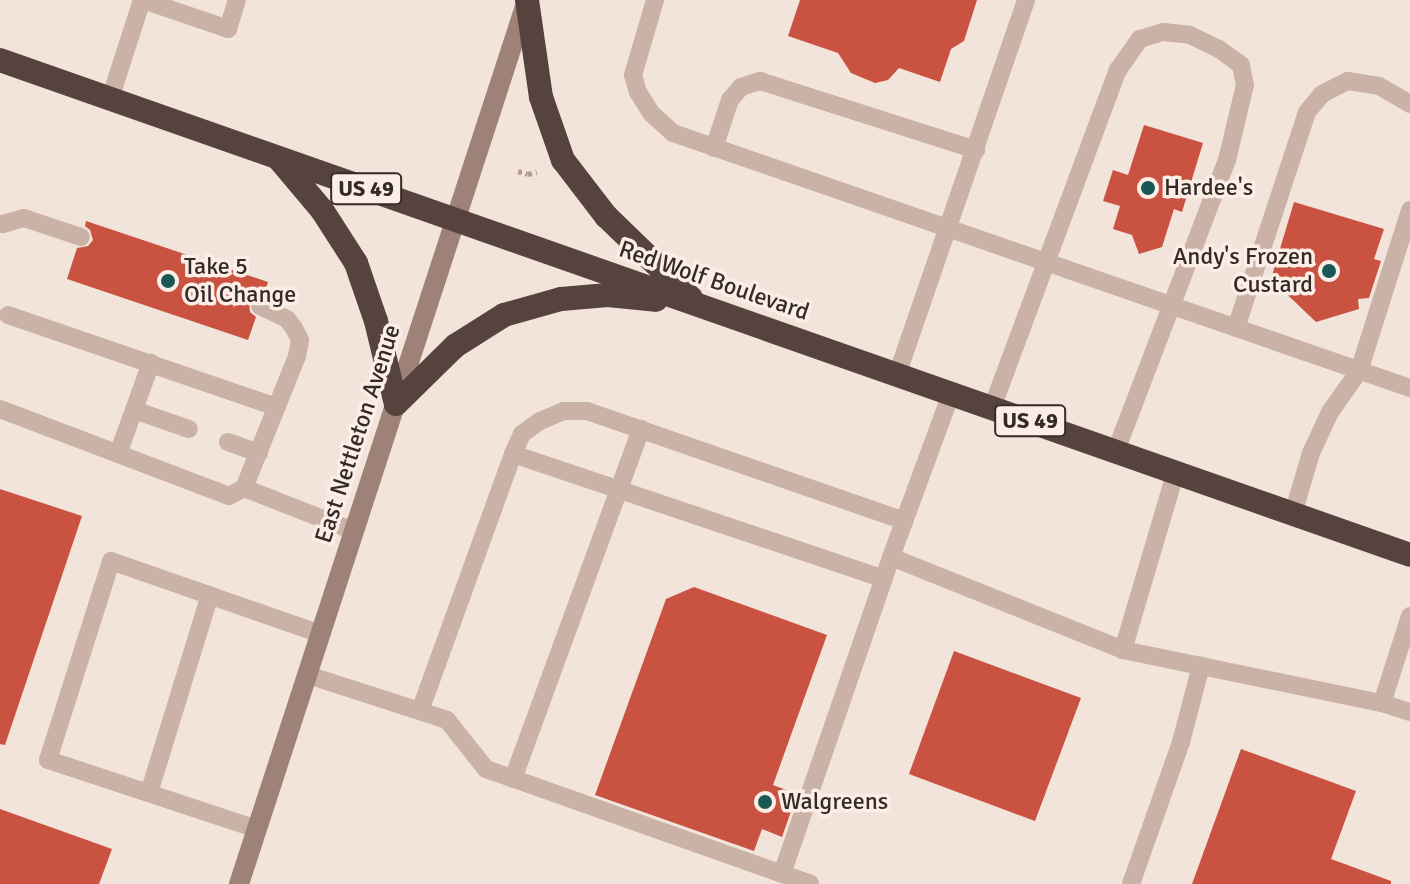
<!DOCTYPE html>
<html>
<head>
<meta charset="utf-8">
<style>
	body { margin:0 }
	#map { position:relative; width:1410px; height:884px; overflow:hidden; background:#f2e4da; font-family:Signika,sans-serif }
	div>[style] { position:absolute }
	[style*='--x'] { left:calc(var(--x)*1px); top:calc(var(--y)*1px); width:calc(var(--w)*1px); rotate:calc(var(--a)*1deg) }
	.building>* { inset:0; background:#c95241 }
	.path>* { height:5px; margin-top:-2.5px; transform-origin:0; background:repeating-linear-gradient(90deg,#b69c90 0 4px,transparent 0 8px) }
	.lane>* { height:18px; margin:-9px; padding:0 9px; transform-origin:9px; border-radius:9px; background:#cab2a6 }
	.secondary>* { height:20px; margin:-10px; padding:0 10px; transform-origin:10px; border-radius:10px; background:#9e8177 }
	.highway>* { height:24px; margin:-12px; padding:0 12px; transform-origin:12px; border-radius:12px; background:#57433e }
	.dots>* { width:22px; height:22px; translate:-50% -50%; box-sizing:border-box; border:4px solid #faeee6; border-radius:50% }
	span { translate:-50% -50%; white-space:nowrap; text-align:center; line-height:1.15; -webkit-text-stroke:7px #faeee6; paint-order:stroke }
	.shield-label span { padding:2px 6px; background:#faeee6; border:2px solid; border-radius:6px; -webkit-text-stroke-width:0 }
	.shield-label { font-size:22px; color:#362a27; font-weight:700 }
	.poi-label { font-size:24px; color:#362a27 }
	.left { translate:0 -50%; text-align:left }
	.right { translate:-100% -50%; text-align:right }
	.street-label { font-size:24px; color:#362a27 }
</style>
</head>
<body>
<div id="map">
	<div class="building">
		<i style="clip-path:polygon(800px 0,977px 0,964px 41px,951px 49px,940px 82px,899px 68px,888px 80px,875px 83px,851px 73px,838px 53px,788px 36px)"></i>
		<i style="clip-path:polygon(1144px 125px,1203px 143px,1182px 212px,1174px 209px,1162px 247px,1139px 254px,1132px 235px,1113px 229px,1120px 206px,1103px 201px,1113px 170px,1128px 175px)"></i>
		<i style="clip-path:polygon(1294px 202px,1384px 229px,1374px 259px,1381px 261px,1369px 298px,1358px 299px,1359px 309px,1316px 322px,1271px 279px)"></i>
		<i style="clip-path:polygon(86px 221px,268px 282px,264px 295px,254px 296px,249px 302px,250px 312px,256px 317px,248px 340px,67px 279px,77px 248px,88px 246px,93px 240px,90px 230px,85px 226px)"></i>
		<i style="clip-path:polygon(0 489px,82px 516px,5px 745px,0 744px)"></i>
		<i style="clip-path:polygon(694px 587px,827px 635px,773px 785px,797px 794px,782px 837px,762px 829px,754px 851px,595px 795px,666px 599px)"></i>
		<i style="clip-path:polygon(954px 651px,1081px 698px,1035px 821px,909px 774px)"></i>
		<i style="clip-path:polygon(1241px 749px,1356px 791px,1331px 859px,1391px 881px,1391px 884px,1192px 884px)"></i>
		<i style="clip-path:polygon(0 809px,112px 849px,99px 884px,0 884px)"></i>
	</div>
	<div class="path">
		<i style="--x:518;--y:171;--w:10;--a:17"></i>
		<i style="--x:528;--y:174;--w:9;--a:-13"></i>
	</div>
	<div class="lane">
		<i style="--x:143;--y:0;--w:90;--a:18.8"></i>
		<i style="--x:228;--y:29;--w:30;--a:-73"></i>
		<i style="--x:655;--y:0;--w:78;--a:106.3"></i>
		<i style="--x:633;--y:75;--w:18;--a:74"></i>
		<i style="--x:638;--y:92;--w:26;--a:58"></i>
		<i style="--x:652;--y:114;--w:28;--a:42"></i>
		<i style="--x:673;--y:133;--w:780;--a:19.09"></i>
		<i style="--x:110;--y:99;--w:104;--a:-72.1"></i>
		<i style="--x:714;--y:148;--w:51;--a:-71.6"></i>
		<i style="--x:730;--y:100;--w:17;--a:-50"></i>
		<i style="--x:741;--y:87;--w:20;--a:-18"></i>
		<i style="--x:760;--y:81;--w:227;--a:17.7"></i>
		<i style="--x:3;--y:224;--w:22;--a:-16"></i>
		<i style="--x:24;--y:218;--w:60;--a:18.4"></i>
		<i style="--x:8;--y:315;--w:284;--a:18.9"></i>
		<i style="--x:1236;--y:328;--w:227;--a:-71.8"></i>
		<i style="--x:1307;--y:112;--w:23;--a:-50"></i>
		<i style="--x:1322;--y:94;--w:29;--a:-27"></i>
		<i style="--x:1348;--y:81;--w:31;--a:9"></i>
		<i style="--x:1379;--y:86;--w:36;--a:30"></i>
		<i style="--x:897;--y:375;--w:397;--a:-71"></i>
		<i style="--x:992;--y:408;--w:361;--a:-69.6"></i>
		<i style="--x:1118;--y:70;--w:38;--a:-55"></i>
		<i style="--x:1140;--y:39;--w:24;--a:-17"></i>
		<i style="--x:1163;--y:32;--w:27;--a:6"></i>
		<i style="--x:1190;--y:35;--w:32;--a:26"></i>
		<i style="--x:1219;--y:49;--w:27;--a:36"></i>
		<i style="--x:1241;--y:65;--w:20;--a:79"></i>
		<i style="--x:1245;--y:85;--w:77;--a:103.5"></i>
		<i style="--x:1227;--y:160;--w:311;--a:110.9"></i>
		<i style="--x:0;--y:409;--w:245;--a:20.8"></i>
		<i style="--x:229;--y:496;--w:17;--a:-28"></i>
		<i style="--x:244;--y:488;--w:142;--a:-68.1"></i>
		<i style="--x:297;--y:356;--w:16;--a:-79"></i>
		<i style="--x:300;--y:340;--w:13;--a:-117"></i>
		<i style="--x:294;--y:328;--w:11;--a:-128"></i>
		<i style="--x:287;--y:319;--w:30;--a:-154"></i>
		<i style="--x:134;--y:410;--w:58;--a:19.1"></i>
		<i style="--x:228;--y:442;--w:33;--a:20"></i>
		<i style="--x:118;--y:454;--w:97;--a:-70.1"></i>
		<i style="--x:513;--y:454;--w:22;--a:-66"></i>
		<i style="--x:522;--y:434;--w:22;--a:-36"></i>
		<i style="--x:540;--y:421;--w:25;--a:-23"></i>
		<i style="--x:563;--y:411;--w:24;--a:0"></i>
		<i style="--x:587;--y:411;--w:336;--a:19.1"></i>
		<i style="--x:1176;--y:471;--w:187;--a:106.5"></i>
		<i style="--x:1123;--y:650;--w:80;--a:11.6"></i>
		<i style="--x:244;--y:488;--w:118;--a:21.4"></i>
		<i style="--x:1293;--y:514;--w:64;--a:-73.6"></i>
		<i style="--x:1311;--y:453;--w:45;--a:-65.1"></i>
		<i style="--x:1330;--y:412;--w:50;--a:-54.7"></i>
		<i style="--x:1359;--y:371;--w:169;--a:-72.4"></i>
		<i style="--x:891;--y:557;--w:250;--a:21.8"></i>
		<i style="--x:1410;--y:616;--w:91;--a:107.8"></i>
		<i style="--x:1382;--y:703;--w:29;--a:18"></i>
		<i style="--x:308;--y:675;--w:146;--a:17.9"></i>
		<i style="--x:447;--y:720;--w:63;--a:51.5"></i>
		<i style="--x:486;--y:769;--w:344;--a:19.5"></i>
		<i style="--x:420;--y:711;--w:273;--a:-70.1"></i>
		<i style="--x:513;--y:454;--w:391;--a:18.6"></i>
		<i style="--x:513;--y:779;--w:373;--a:-69.9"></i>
		<i style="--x:149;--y:793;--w:207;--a:-72.9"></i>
		<i style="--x:257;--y:829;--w:220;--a:-161.7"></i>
		<i style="--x:48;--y:760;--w:209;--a:-72.4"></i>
		<i style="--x:111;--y:561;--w:222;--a:19.2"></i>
		<i style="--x:782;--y:874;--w:335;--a:-71"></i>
		<i style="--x:891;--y:557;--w:174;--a:-69.8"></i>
		<i style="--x:1131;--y:884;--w:151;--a:-70.6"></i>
		<i style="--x:1181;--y:742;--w:79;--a:-75.3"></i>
		<i style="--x:1201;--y:666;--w:185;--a:11.6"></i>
	</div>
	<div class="secondary">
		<i style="--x:239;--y:884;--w:930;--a:-71.95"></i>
	</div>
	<div class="highway">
		<i style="--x:527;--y:0;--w:98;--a:81.8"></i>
		<i style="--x:541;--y:97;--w:67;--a:70.8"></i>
		<i style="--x:563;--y:160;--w:71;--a:52.5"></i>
		<i style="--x:606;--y:216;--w:118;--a:44"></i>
		<i style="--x:0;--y:60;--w:1494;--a:19.34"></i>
		<i style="--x:279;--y:159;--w:67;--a:49.9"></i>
		<i style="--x:322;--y:210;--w:63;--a:57.3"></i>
		<i style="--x:356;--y:263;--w:61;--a:71"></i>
		<i style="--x:376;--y:321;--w:85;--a:76.5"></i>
		<i style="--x:396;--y:404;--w:83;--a:-44.5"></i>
		<i style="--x:455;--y:346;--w:58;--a:-32.3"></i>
		<i style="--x:504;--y:315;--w:59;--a:-15.7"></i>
		<i style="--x:561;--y:299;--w:47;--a:-4.9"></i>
		<i style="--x:608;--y:295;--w:48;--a:5.9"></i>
	</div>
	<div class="dots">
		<i style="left:1148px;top:188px;background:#1b5855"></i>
		<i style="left:1329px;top:271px;background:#1b5855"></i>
		<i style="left:168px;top:281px;background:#1b5855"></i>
		<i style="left:765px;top:802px;background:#1b5855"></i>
	</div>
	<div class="shield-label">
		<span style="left:366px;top:189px">US 49</span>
		<span style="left:1030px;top:421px">US 49</span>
	</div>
	<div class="poi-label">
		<span class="left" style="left:1164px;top:188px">Hardee's</span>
		<span class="right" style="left:1313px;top:271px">Andy's Frozen<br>Custard</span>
		<span class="left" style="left:184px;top:281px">Take 5<br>Oil Change</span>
		<span class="left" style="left:781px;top:802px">Walgreens</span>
	</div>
	<div class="street-label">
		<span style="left:714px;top:281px;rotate:19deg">Red Wolf Boulevard</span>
		<span style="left:358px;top:434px;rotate:-72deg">East Nettleton Avenue</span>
	</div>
</div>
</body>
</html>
